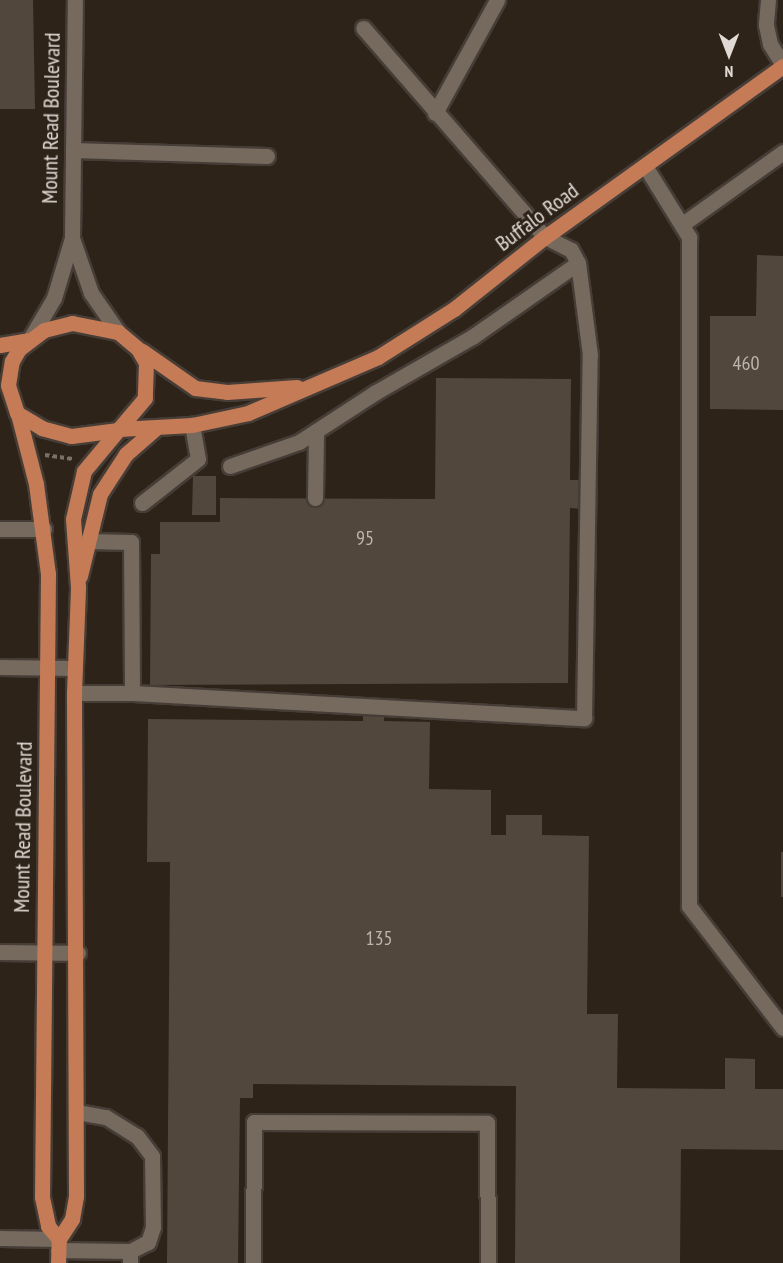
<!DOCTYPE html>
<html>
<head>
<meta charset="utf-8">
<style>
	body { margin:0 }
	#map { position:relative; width:783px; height:1263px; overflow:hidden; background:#2d2319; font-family:"PT Sans Narrow",sans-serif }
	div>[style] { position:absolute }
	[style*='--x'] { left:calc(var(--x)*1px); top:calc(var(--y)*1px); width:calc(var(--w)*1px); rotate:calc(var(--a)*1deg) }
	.building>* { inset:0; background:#52473d }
	.path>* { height:4px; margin-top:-2px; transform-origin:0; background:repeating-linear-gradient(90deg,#797068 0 4.5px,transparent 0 7.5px) }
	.roads { filter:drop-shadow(2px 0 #463d37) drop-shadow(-2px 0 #463d37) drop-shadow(0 2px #463d37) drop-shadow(0 -2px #463d37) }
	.minor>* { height:15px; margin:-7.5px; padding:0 7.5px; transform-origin:7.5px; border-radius:7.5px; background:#766a5f }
	.major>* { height:15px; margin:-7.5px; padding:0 7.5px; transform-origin:7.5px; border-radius:7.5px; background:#c57b55 }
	span { translate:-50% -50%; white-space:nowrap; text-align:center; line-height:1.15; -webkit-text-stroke:6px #2d2319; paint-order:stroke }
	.number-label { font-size:20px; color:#bdb5ae }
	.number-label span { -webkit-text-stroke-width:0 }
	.street-label { font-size:22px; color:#e1dad4 }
	.north { position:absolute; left:699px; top:24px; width:60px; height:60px; -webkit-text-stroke:4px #2d2319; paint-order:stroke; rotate:180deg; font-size:16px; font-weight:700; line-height:24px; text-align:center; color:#e1dad4 }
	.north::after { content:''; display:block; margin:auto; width:21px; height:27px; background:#e1dad4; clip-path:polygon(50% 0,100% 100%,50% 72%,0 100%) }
</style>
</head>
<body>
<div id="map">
	<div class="building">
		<i style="clip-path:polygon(0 0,33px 0,35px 109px,0 109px)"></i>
		<i style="clip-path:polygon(757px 255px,783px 256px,783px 410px,710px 409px,710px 316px,756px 316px)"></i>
		<i style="clip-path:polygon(436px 378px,571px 379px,570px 480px,585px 480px,584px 509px,570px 508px,568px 683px,150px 685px,151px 554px,160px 554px,160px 522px,220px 522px,220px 498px,435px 499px)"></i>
		<i style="clip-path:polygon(193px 476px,216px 476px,216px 515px,192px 515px)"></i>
		<i style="clip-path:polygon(363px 713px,384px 713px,384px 721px,430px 722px,429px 789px,491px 790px,491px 835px,506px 835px,506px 815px,542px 815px,542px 835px,589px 836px,587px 1014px,618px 1014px,617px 1088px,725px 1089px,725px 1058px,755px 1059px,755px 1089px,783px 1089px,783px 1150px,681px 1149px,680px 1263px,515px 1263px,516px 1086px,253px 1084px,253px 1098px,240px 1098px,238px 1263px,167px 1263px,170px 862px,147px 862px,148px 719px,363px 721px)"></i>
		<i style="clip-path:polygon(781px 852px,783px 852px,783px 897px,781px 897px)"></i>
	</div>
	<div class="path">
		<i style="--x:45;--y:455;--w:28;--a:8"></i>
	</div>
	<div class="roads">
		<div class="minor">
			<i style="--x:768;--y:0;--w:25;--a:95"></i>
			<i style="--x:766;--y:25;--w:19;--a:78"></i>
			<i style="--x:770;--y:44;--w:25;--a:58"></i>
			<i style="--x:435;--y:113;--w:129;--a:-61.2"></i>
			<i style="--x:73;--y:150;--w:194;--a:1.8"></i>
			<i style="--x:645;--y:166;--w:84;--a:58.2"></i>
			<i style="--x:689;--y:237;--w:669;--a:90"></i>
			<i style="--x:689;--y:906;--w:154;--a:52.4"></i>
			<i style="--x:684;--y:223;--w:122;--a:-35.6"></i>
			<i style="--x:72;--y:238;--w:58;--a:70.9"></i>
			<i style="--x:91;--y:293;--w:47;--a:55.3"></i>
			<i style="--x:31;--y:337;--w:45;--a:-59.5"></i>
			<i style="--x:54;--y:298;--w:63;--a:-73.3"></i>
			<i style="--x:72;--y:238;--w:238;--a:-89.3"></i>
			<i style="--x:230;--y:466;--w:73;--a:-19.2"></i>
			<i style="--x:299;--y:442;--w:92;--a:-33"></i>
			<i style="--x:376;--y:392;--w:111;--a:-29.8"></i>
			<i style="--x:472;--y:337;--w:129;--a:-34.9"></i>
			<i style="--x:578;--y:263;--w:15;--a:-118"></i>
			<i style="--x:571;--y:250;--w:29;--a:-153"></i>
			<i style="--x:545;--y:237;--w:277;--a:-131"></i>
			<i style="--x:315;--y:498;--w:67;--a:-89.1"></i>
			<i style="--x:142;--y:503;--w:71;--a:-38.2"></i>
			<i style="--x:198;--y:459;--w:35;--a:-100"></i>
			<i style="--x:0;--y:529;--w:44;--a:0"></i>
			<i style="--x:86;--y:541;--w:45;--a:1.3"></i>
			<i style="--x:131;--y:542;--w:151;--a:89.6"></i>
			<i style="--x:0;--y:667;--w:75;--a:0.8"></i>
			<i style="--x:74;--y:693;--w:58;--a:0"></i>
			<i style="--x:132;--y:693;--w:453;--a:3.2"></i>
			<i style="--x:584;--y:718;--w:363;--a:-89.1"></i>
			<i style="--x:590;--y:355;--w:93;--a:-97.4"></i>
			<i style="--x:0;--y:952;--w:78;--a:0.7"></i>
			<i style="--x:77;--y:1112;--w:29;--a:10"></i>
			<i style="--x:106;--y:1117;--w:36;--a:32"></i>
			<i style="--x:137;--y:1136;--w:25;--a:53"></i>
			<i style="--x:152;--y:1156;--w:71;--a:89.2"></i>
			<i style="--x:153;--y:1227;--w:16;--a:108"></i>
			<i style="--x:148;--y:1242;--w:20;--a:153"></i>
			<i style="--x:0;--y:1238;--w:59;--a:1"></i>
			<i style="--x:58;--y:1250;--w:72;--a:0.8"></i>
			<i style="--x:130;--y:1251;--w:12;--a:90"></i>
			<i style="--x:253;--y:1263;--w:141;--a:-89.6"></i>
			<i style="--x:254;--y:1122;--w:233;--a:0.2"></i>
			<i style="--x:487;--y:1123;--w:140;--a:89.6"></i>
		</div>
		<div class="major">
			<i style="--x:72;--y:323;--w:47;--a:11.1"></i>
			<i style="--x:118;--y:332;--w:26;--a:40"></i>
			<i style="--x:138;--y:349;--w:16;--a:60"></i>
			<i style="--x:146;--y:363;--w:35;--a:92"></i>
			<i style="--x:145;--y:398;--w:42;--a:130.2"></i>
			<i style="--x:118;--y:430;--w:47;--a:172.7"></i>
			<i style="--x:71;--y:436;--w:30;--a:-165"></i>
			<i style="--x:42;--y:428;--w:29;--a:-149"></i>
			<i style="--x:17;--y:413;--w:29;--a:-108"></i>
			<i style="--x:8;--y:385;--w:24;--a:-81"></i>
			<i style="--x:12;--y:361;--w:14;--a:-60"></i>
			<i style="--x:19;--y:349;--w:31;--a:-37"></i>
			<i style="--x:44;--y:330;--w:29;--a:-14"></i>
			<i style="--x:0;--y:345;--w:27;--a:-10"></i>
			<i style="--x:142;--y:351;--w:65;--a:34.9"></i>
			<i style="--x:195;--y:388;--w:32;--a:7"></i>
			<i style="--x:227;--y:392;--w:70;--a:-4.1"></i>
			<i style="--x:18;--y:414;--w:72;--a:75.6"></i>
			<i style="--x:36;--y:484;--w:91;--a:82.4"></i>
			<i style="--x:48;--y:574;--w:623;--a:90.55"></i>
			<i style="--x:42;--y:1197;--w:30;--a:78"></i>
			<i style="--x:48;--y:1226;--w:17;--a:50"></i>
			<i style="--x:119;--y:429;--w:73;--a:-3.1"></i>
			<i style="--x:192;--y:425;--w:57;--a:-12.1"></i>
			<i style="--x:248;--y:413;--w:142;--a:-23.3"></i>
			<i style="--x:378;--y:357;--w:90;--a:-32.3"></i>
			<i style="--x:454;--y:309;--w:116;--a:-38.4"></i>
			<i style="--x:545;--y:237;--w:293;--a:-35.7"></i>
			<i style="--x:80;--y:576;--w:84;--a:-76.3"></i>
			<i style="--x:100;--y:494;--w:48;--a:-57"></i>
			<i style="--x:126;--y:454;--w:38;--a:-41"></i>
			<i style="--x:58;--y:1263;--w:24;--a:-88"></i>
			<i style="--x:59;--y:1239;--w:24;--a:-57"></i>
			<i style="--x:72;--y:1219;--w:23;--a:-80"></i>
			<i style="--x:76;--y:1196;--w:503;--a:-90.23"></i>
			<i style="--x:74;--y:693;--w:106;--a:-87.8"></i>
			<i style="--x:78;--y:587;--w:68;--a:-94.2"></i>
			<i style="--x:73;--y:519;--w:49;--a:-77.1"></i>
			<i style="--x:84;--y:471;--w:53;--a:-50.3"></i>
		</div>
	</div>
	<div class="number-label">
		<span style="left:746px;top:363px">460</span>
		<span style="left:365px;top:538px">95</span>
		<span style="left:379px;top:938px">135</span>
	</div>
	<div class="street-label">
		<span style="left:51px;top:118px;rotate:-89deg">Mount Read Boulevard</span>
		<span style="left:537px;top:217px;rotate:-37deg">Buffalo Road</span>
		<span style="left:23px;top:827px;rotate:-89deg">Mount Read Boulevard</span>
	</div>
	<div class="north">N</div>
</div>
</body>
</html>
